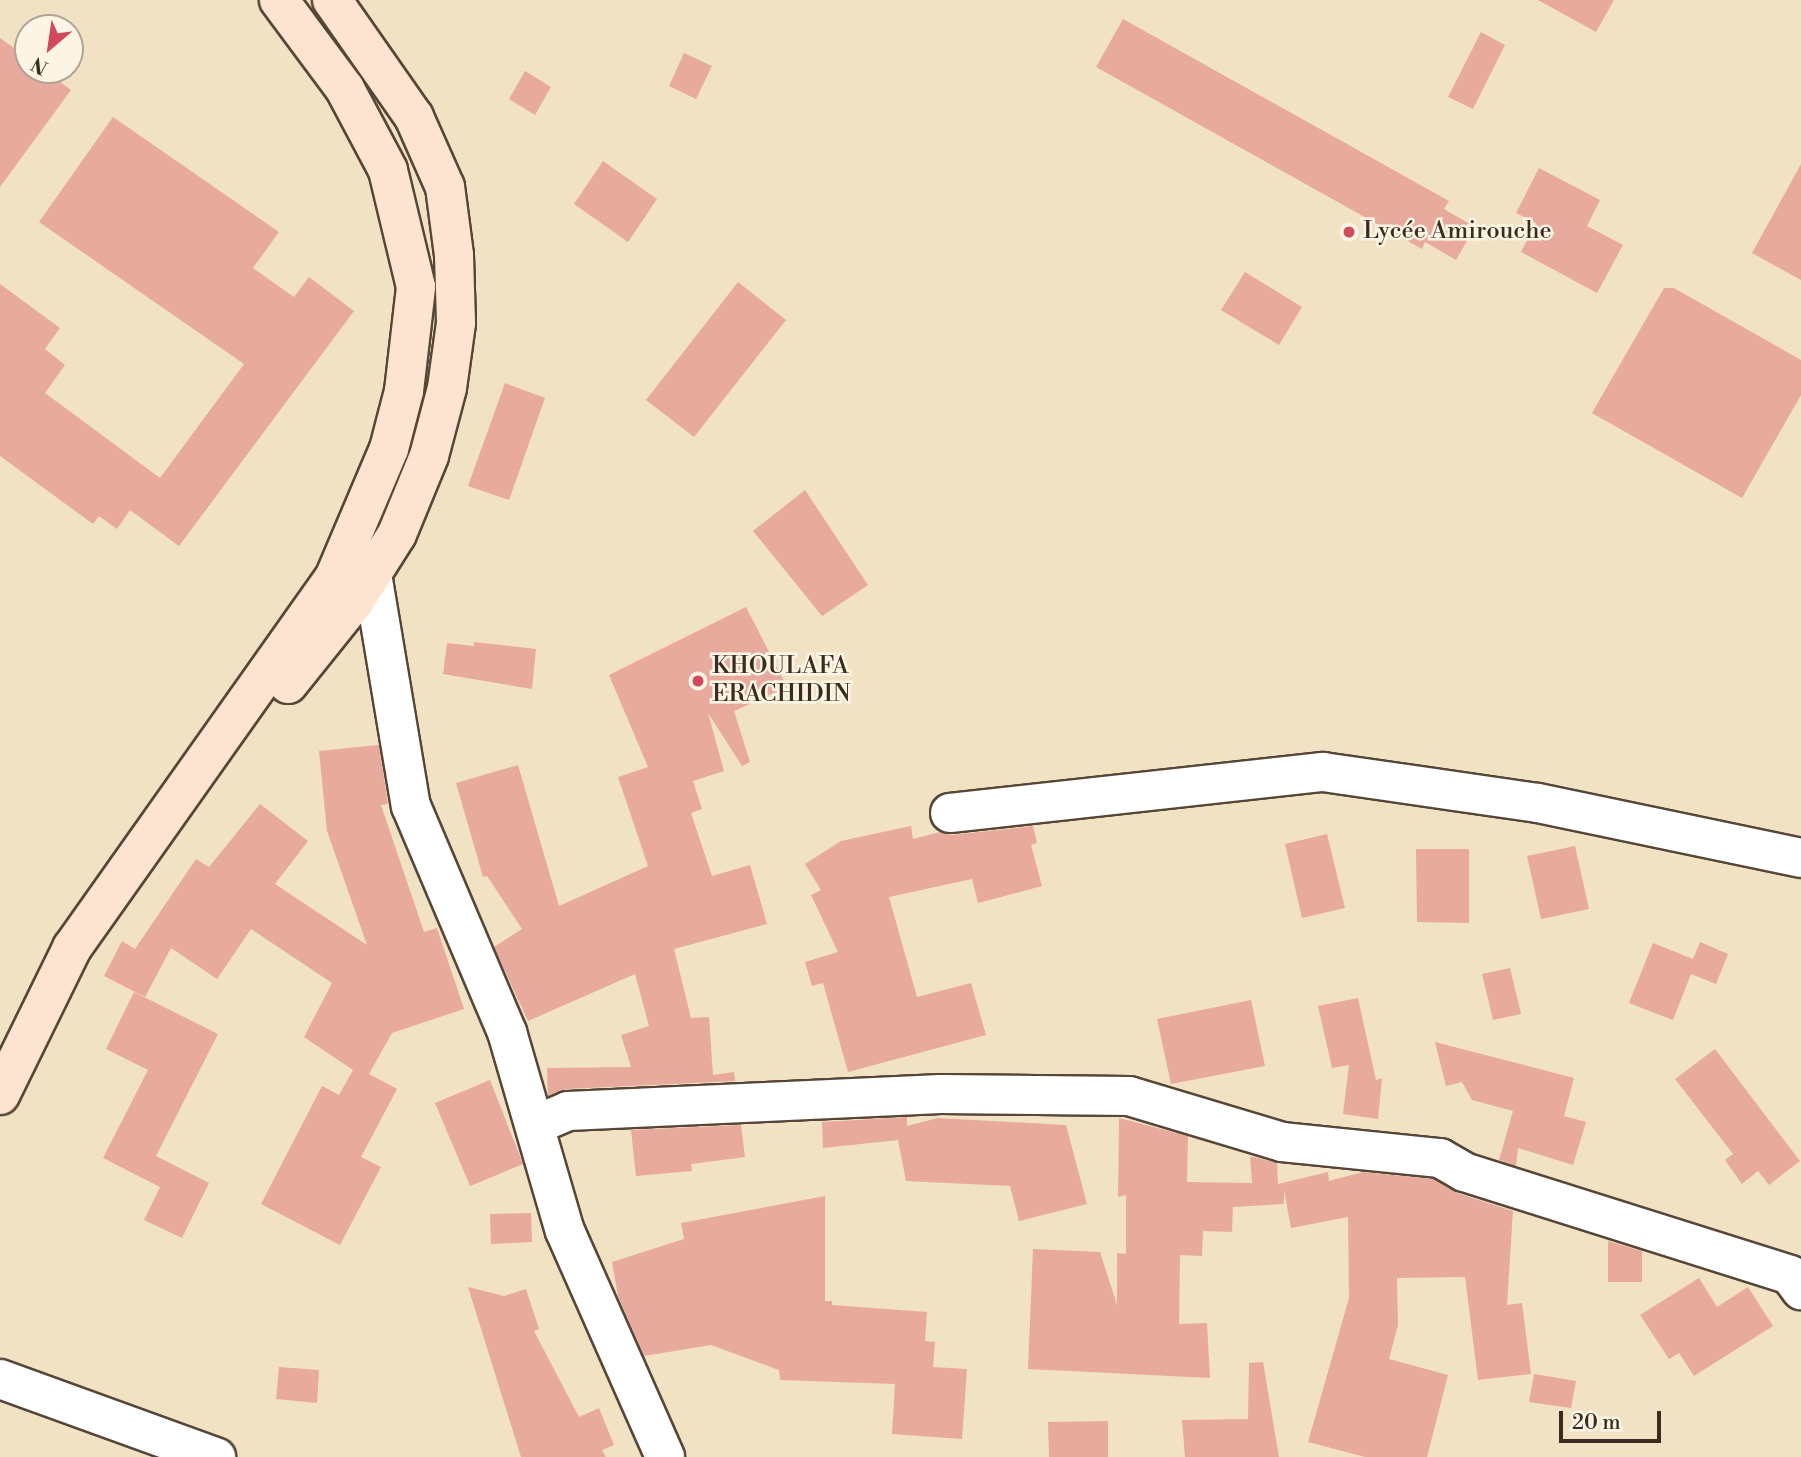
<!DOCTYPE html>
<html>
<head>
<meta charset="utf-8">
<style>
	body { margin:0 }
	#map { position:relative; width:1801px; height:1457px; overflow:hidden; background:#f1e2c4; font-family:"Libre Bodoni",serif }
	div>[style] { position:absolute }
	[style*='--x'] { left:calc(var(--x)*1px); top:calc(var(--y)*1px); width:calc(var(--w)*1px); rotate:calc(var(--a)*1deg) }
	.building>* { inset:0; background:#e8aa9d }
	.roads { filter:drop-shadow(2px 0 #564637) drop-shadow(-2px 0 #564637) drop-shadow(0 2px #564637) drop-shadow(0 -2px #564637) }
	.street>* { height:38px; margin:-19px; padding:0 19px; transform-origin:19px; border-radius:19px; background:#fff }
	.secondary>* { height:38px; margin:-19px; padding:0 19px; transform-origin:19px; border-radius:19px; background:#fde4d0 }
	.dots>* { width:19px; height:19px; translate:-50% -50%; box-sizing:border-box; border:4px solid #fcf5e5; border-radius:50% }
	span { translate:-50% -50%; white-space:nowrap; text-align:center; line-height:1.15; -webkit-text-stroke:5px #fcf5e5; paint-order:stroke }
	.poi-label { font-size:24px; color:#3b2a1e }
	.left { translate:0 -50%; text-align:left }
	.north { position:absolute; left:14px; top:14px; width:70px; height:70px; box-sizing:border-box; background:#fcf5e5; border:2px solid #afa495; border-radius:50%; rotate:209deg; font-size:19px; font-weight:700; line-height:28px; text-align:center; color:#3b2a1e }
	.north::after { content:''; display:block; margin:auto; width:24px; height:32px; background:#d1495b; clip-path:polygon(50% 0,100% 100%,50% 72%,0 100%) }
	.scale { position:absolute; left:1559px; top:1411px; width:102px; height:32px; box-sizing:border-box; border:4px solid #3b2a1e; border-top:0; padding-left:9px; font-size:21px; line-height:24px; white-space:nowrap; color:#3b2a1e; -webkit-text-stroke:5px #fcf5e5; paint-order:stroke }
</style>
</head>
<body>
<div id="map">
	<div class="building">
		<i style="clip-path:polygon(1538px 0,1614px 0,1596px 32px)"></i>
		<i style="clip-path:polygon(1123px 19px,1449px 201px,1444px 209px,1475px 227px,1456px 260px,1425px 242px,1422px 249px,1096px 67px)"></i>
		<i style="clip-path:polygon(1481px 32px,1505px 45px,1473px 109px,1448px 97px)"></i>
		<i style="clip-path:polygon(0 38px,28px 58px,28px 70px,44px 70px,71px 90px,0 187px)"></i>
		<i style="clip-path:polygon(684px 53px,712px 66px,696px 99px,669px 86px)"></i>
		<i style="clip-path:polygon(525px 71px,551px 87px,535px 115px,509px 99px)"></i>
		<i style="clip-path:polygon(113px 117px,279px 232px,253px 268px,294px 297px,309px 277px,354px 311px,179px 546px,130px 510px,117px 529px,99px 516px,93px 524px,0 456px,0 284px,60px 328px,45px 349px,65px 365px,45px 393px,160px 478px,244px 364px,39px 222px)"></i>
		<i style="clip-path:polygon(603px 161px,657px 199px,628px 242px,574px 204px)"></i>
		<i style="clip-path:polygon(1801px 164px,1801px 280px,1752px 253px)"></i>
		<i style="clip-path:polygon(1539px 168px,1600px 200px,1587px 226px,1623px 245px,1597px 293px,1521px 252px,1536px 223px,1516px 213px)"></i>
		<i style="clip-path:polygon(1245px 272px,1302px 307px,1279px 345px,1221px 310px)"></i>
		<i style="clip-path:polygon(738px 282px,786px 320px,694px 437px,646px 400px)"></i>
		<i style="clip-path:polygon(1664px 288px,1674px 288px,1801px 360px,1801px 395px,1742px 498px,1592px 413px)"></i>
		<i style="clip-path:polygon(505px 383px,545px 398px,509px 500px,468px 486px)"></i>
		<i style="clip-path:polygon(805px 490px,868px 585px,822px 616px,753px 531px)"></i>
		<i style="clip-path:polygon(746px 607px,787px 687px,734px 711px,750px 762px,742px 766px,708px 713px,724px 771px,693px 781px,702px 809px,691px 813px,712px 876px,750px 865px,767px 924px,674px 949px,691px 1018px,709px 1017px,713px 1075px,734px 1072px,735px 1081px,567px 1089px,548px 1096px,547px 1068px,631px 1067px,621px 1035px,649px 1026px,635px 974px,528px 1021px,494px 947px,522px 929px,487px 876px,483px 877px,456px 783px,518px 765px,559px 906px,648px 866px,618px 777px,648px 767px,609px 675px)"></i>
		<i style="clip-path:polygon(474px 642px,536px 649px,532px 689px,443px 674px,447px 643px,474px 646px)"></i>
		<i style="clip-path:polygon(379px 745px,388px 804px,381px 805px,424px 932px,437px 928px,464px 1009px,392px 1033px,369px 1074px,397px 1089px,361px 1157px,381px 1167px,340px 1245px,261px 1204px,322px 1086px,339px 1095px,353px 1070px,304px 1037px,332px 983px,251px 929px,217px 979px,171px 948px,145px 997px,104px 976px,122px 941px,135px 949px,196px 859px,209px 867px,260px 804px,308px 841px,275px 884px,367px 945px,327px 831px,319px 751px)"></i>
		<i style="clip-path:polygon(911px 826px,913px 839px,940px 832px,952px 835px,1033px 826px,1037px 843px,1031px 845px,1042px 886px,978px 903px,972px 879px,889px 897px,917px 997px,971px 983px,986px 1035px,848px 1072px,823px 983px,812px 986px,805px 962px,838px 952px,811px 895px,821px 890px,805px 864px,841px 841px)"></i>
		<i style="clip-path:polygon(1327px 834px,1345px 908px,1302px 918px,1285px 844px)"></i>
		<i style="clip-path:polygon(1575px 846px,1589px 909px,1541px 919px,1527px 856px)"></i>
		<i style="clip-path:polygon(1416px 849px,1469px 849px,1469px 923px,1417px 922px)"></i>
		<i style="clip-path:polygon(1700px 942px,1728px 954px,1716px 984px,1691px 974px,1673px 1020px,1629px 1003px,1653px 943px,1693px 959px)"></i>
		<i style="clip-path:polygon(1510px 968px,1521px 1014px,1493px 1020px,1482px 974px)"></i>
		<i style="clip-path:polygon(134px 992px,218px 1034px,156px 1156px,209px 1183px,182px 1238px,144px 1220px,160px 1187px,103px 1158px,148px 1070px,106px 1049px)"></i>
		<i style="clip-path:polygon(1358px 998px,1376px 1080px,1382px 1078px,1378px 1119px,1343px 1114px,1349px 1065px,1332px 1068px,1318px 1006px)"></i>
		<i style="clip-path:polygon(1251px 1000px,1265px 1066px,1171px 1084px,1157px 1019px)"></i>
		<i style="clip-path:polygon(1435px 1042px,1574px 1078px,1564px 1116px,1586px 1122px,1573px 1165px,1518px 1148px,1516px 1166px,1499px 1160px,1513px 1111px,1472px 1100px,1462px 1082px,1446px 1086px)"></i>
		<i style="clip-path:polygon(1715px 1049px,1800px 1161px,1769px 1185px,1758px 1171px,1742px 1184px,1725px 1160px,1733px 1154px,1675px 1079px)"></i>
		<i style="clip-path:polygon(490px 1080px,523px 1164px,470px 1186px,435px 1103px)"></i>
		<i style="clip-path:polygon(907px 1117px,907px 1126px,938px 1118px,1066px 1125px,1087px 1204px,1019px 1221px,1010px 1186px,906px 1181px,898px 1140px,823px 1148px,822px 1122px)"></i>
		<i style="clip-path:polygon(1119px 1118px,1188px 1136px,1187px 1182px,1252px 1183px,1250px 1157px,1255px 1157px,1277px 1163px,1278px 1184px,1328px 1172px,1329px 1181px,1363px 1172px,1433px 1179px,1457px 1193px,1513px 1211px,1507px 1305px,1522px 1303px,1531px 1374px,1478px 1380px,1465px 1277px,1397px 1278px,1398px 1325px,1389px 1359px,1448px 1375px,1427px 1457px,1365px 1457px,1308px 1442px,1349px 1298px,1348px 1217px,1291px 1228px,1284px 1190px,1284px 1204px,1233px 1207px,1232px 1232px,1203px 1231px,1202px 1256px,1180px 1255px,1179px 1324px,1207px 1323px,1210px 1378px,1028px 1369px,1033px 1249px,1100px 1252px,1117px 1305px,1117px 1253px,1126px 1254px,1126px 1195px,1118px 1197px)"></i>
		<i style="clip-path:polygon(741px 1125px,745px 1157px,691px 1164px,692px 1171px,636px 1176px,631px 1130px)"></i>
		<i style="clip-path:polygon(825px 1196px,825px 1301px,832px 1301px,832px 1305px,927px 1312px,925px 1341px,935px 1342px,933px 1367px,967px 1369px,962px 1439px,892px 1434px,895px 1384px,780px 1380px,779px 1370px,711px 1345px,644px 1356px,618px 1296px,612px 1262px,684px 1239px,681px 1223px)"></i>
		<i style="clip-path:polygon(531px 1213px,532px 1242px,491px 1244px,490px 1214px)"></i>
		<i style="clip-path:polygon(1608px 1241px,1642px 1251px,1642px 1282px,1608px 1282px)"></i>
		<i style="clip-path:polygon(1699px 1278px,1717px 1307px,1748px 1287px,1773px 1326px,1694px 1376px,1679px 1353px,1669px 1359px,1640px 1315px)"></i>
		<i style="clip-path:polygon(468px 1287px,504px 1296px,526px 1289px,539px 1329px,534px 1331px,579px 1417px,599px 1408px,614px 1445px,602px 1450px,606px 1457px,521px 1457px)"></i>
		<i style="clip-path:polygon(1263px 1362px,1279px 1457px,1185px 1457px,1182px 1420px,1248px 1419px,1249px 1363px)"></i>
		<i style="clip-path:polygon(279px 1367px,319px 1370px,317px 1403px,276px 1399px)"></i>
		<i style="clip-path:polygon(1534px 1374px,1576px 1381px,1571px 1408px,1529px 1402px)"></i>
		<i style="clip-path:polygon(1108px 1421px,1108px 1457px,1049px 1457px,1048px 1422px)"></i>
	</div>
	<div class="roads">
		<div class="street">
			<i style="--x:358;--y:557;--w:22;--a:51"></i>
			<i style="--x:372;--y:574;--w:235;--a:80.5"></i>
			<i style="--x:411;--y:806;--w:246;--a:67"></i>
			<i style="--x:507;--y:1032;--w:207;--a:73.8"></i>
			<i style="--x:565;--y:1231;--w:247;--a:66.1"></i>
			<i style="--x:950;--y:813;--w:375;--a:-6.3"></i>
			<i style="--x:1323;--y:772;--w:217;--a:8.2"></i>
			<i style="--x:1538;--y:803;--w:269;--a:11.8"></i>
			<i style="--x:535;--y:1125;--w:36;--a:-23"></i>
			<i style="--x:568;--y:1111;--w:373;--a:-2.6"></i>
			<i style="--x:941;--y:1094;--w:188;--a:0.6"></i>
			<i style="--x:1129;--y:1096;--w:160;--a:16.7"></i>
			<i style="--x:1282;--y:1142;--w:159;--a:5.8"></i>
			<i style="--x:1440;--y:1158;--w:28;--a:30"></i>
			<i style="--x:1464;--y:1172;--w:342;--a:17.5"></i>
			<i style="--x:1790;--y:1275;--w:19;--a:54"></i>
			<i style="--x:0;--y:1379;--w:230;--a:19.9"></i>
		</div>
		<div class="secondary">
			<i style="--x:288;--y:684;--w:105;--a:-51.2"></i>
			<i style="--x:354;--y:602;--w:80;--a:-57.7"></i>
			<i style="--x:397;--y:534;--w:84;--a:-67.7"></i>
			<i style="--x:429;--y:456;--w:70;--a:-75.2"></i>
			<i style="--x:447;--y:388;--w:66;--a:-82.1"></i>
			<i style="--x:456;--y:323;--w:68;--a:-91.7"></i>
			<i style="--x:454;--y:255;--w:69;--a:-97.5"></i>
			<i style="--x:445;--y:187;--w:77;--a:-113.9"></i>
			<i style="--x:414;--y:117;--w:143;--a:-125"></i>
			<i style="--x:0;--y:1095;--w:164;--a:-63.9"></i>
			<i style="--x:72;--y:948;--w:456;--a:-54.7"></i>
			<i style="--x:335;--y:576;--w:138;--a:-67"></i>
			<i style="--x:389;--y:449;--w:60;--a:-75.5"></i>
			<i style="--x:404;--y:391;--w:105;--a:-83.4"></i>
			<i style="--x:416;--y:287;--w:120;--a:-103.5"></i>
			<i style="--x:388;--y:170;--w:92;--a:-118"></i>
			<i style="--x:345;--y:89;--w:111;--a:-126.6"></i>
		</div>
	</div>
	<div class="dots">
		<i style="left:1349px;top:232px;background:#d1495b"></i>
		<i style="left:698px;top:681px;background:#d1495b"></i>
	</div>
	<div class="poi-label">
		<span class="left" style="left:1363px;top:232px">Lycée Amirouche</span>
		<span class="left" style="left:712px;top:681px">KHOULAFA<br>ERACHIDIN</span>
	</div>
	<div class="north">N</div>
	<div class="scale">20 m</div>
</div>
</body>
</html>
